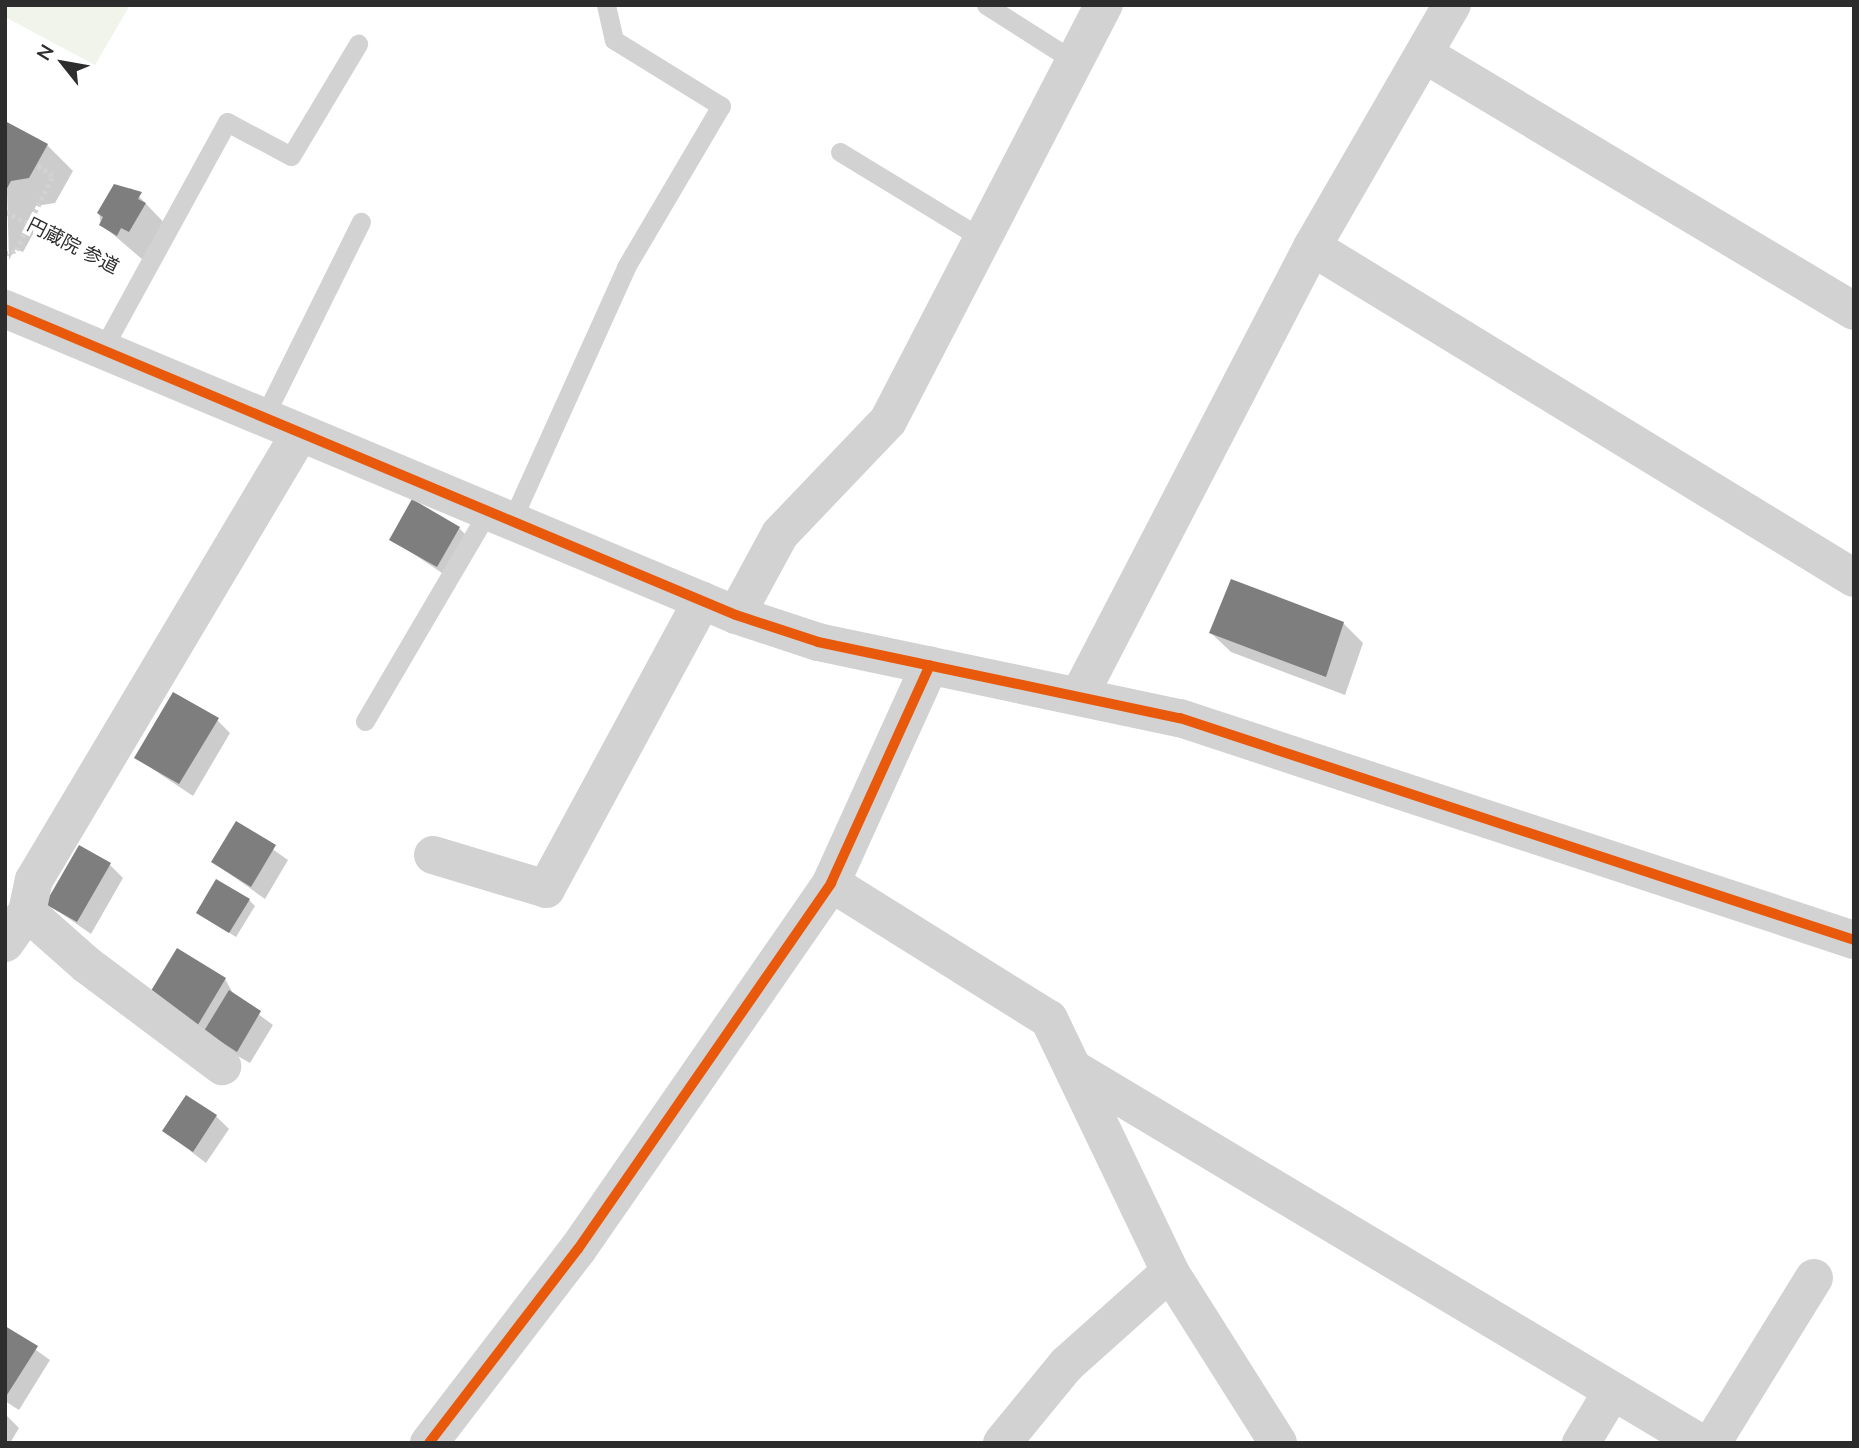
<!DOCTYPE html>
<html>
<head>
<meta charset="utf-8">
<style>
	body { margin:0 }
	#map { position:relative; width:1859px; height:1448px; overflow:hidden; background:#fff; font-family:Mulish,"Noto Sans JP",sans-serif }
	div>[style] { position:absolute }
	[style*='--x'] { left:calc(var(--x)*1px); top:calc(var(--y)*1px); width:calc(var(--w)*1px); rotate:calc(var(--a)*1deg) }
	.green>* { inset:0; background:#f1f4eb }
	.shadow>* { inset:0; background:#0003 }
	.building>* { inset:0; background:#7e7e7e }
	.path>* { height:4.5px; margin-top:-2.25px; transform-origin:0; background:repeating-linear-gradient(90deg,#d2d2d2 0 3.5px,transparent 0 7px) }
	.lane>* { height:19px; margin:-9.5px; padding:0 9.5px; transform-origin:9.5px; border-radius:9.5px; background:#d2d2d2 }
	.street>* { height:38px; margin:-19px; padding:0 19px; transform-origin:19px; border-radius:19px; background:#d2d2d2 }
	.cycleway>* { height:10px; margin:-5px; padding:0 5px; transform-origin:5px; border-radius:5px; background:#e8590c }
	span { translate:-50% -50%; white-space:nowrap; text-align:center; line-height:1.15; -webkit-text-stroke:7px #fff; paint-order:stroke }
	.street-label { font-size:19px; color:#2d2d2d }
	.frame { position:absolute; inset:0; border:7px solid #2d2d2d; pointer-events:none }
	.north { position:absolute; left:28px; top:28px; width:70px; height:70px; -webkit-text-stroke:5px #fff; paint-order:stroke; rotate:301deg; font-size:19px; font-weight:700; line-height:28px; text-align:center; color:#2d2d2d }
	.north::after { content:''; display:block; margin:auto; width:24px; height:32px; background:#2d2d2d; clip-path:polygon(50% 0,100% 100%,50% 72%,0 100%) }
</style>
</head>
<body>
<div id="map">
	<div class="green">
		<i style="clip-path:polygon(5px 5px,130px 5px,95px 65px,5px 17px)"></i>
	</div>
	<div class="shadow">
		<i style="clip-path:polygon(5px 123px,47px 145px,73px 171px,55px 203px,36px 206px,30px 218px,38px 225px,23px 252px,15px 249px,9px 260px)"></i>
		<i style="clip-path:polygon(131px 188px,171px 230px,143px 260px,101px 224px,99px 213px)"></i>
		<i style="clip-path:polygon(459px 528px,472px 541px,451px 579px,391px 539px)"></i>
		<i style="clip-path:polygon(1343px 623px,1363px 643px,1345px 695px,1231px 652px,1211px 633px)"></i>
		<i style="clip-path:polygon(217px 720px,230px 733px,193px 796px,136px 758px)"></i>
		<i style="clip-path:polygon(237px 824px,288px 860px,265px 899px,213px 862px)"></i>
		<i style="clip-path:polygon(110px 865px,123px 878px,91px 934px,48px 904px)"></i>
		<i style="clip-path:polygon(249px 900px,255px 906px,236px 937px,198px 913px)"></i>
		<i style="clip-path:polygon(225px 979px,235px 997px,273px 1025px,250px 1063px,161px 1012px)"></i>
		<i style="clip-path:polygon(216px 1116px,229px 1129px,206px 1163px,164px 1131px)"></i>
		<i style="clip-path:polygon(5px 1328px,50px 1360px,19px 1410px,5px 1401px)"></i>
		<i style="clip-path:polygon(5px 1414px,19px 1428px,10px 1443px,5px 1443px)"></i>
	</div>
	<div class="building">
		<i style="clip-path:polygon(5px 121px,48px 144px,29px 178px,11px 181px,5px 192px)"></i>
		<i style="clip-path:polygon(114px 184px,142px 192px,138px 199px,146px 203px,129px 232px,121px 228px,117px 236px,99px 225px,103px 217px,97px 213px)"></i>
		<i style="clip-path:polygon(412px 499px,460px 527px,437px 567px,389px 540px)"></i>
		<i style="clip-path:polygon(1231px 579px,1344px 622px,1326px 677px,1209px 633px)"></i>
		<i style="clip-path:polygon(173px 692px,219px 718px,179px 784px,134px 758px)"></i>
		<i style="clip-path:polygon(236px 821px,276px 845px,251px 887px,211px 862px)"></i>
		<i style="clip-path:polygon(79px 845px,111px 863px,77px 922px,45px 904px)"></i>
		<i style="clip-path:polygon(216px 879px,250px 899px,229px 933px,196px 913px)"></i>
		<i style="clip-path:polygon(177px 948px,226px 978px,196px 1028px,146px 999px)"></i>
		<i style="clip-path:polygon(229px 990px,261px 1011px,237px 1052px,204px 1031px)"></i>
		<i style="clip-path:polygon(186px 1095px,217px 1115px,193px 1152px,162px 1131px)"></i>
		<i style="clip-path:polygon(5px 1326px,38px 1346px,5px 1398px)"></i>
	</div>
	<div class="path">
		<i style="--x:6;--y:212;--w:121;--a:27"></i>
		<i style="--x:5;--y:254;--w:12;--a:-20"></i>
		<i style="--x:16;--y:250;--w:84;--a:-63.7"></i>
		<i style="--x:53;--y:175;--w:20;--a:-150"></i>
	</div>
	<div class="lane">
		<i style="--x:986;--y:5;--w:104;--a:32.5"></i>
		<i style="--x:840;--y:152;--w:167;--a:31.3"></i>
		<i style="--x:101;--y:352;--w:262;--a:-61.3"></i>
		<i style="--x:227;--y:122;--w:72;--a:28"></i>
		<i style="--x:291;--y:156;--w:131;--a:-59.1"></i>
		<i style="--x:264;--y:417;--w:218;--a:-63.6"></i>
		<i style="--x:512;--y:520;--w:277;--a:-65.7"></i>
		<i style="--x:626;--y:267;--w:187;--a:-59.5"></i>
		<i style="--x:721;--y:106;--w:126;--a:-148.3"></i>
		<i style="--x:614;--y:40;--w:36;--a:-103"></i>
		<i style="--x:365;--y:721;--w:245;--a:-59.6"></i>
	</div>
	<div class="street">
		<i style="--x:1424;--y:54;--w:501;--a:30.87"></i>
		<i style="--x:1312;--y:247;--w:635;--a:31.41"></i>
		<i style="--x:5;--y:309;--w:792;--a:22.71"></i>
		<i style="--x:736;--y:615;--w:86;--a:18.2"></i>
		<i style="--x:818;--y:642;--w:370;--a:11.9"></i>
		<i style="--x:1180;--y:718;--w:710;--a:18.23"></i>
		<i style="--x:736;--y:615;--w:92;--a:-61.5"></i>
		<i style="--x:780;--y:534;--w:156;--a:-46.3"></i>
		<i style="--x:888;--y:421;--w:469;--a:-62.6"></i>
		<i style="--x:1080;--y:694;--w:504;--a:-62.57"></i>
		<i style="--x:1312;--y:247;--w:280;--a:-60"></i>
		<i style="--x:433;--y:855;--w:118;--a:16.7"></i>
		<i style="--x:546;--y:889;--w:328;--a:-61.6"></i>
		<i style="--x:831;--y:883;--w:257;--a:32"></i>
		<i style="--x:1049;--y:1019;--w:280;--a:64.4"></i>
		<i style="--x:1170;--y:1272;--w:202;--a:57.7"></i>
		<i style="--x:27;--y:912;--w:80;--a:41.5"></i>
		<i style="--x:87;--y:965;--w:169;--a:36.8"></i>
		<i style="--x:5;--y:943;--w:38;--a:-55"></i>
		<i style="--x:27;--y:912;--w:33;--a:-78"></i>
		<i style="--x:34;--y:880;--w:520;--a:-59.24"></i>
		<i style="--x:1074;--y:1069;--w:729;--a:30.86"></i>
		<i style="--x:429;--y:1443;--w:245;--a:-52.5"></i>
		<i style="--x:578;--y:1249;--w:445;--a:-55.3"></i>
		<i style="--x:831;--y:883;--w:239;--a:-65.6"></i>
		<i style="--x:1002;--y:1443;--w:102;--a:-50.6"></i>
		<i style="--x:1067;--y:1364;--w:138;--a:-41.8"></i>
		<i style="--x:1581;--y:1443;--w:60;--a:-58.7"></i>
		<i style="--x:1712;--y:1443;--w:194;--a:-58.3"></i>
	</div>
	<div class="cycleway">
		<i style="--x:5;--y:309;--w:792;--a:22.71"></i>
		<i style="--x:736;--y:615;--w:86;--a:18.2"></i>
		<i style="--x:818;--y:642;--w:370;--a:11.9"></i>
		<i style="--x:1180;--y:718;--w:710;--a:18.23"></i>
		<i style="--x:429;--y:1443;--w:245;--a:-52.5"></i>
		<i style="--x:578;--y:1249;--w:445;--a:-55.3"></i>
		<i style="--x:831;--y:883;--w:239;--a:-65.6"></i>
	</div>
	<div class="street-label">
		<span style="left:73px;top:246px;rotate:27deg">円蔵院 参道</span>
	</div>
	<div class="frame"></div>
	<div class="north">N</div>
</div>
</body>
</html>
